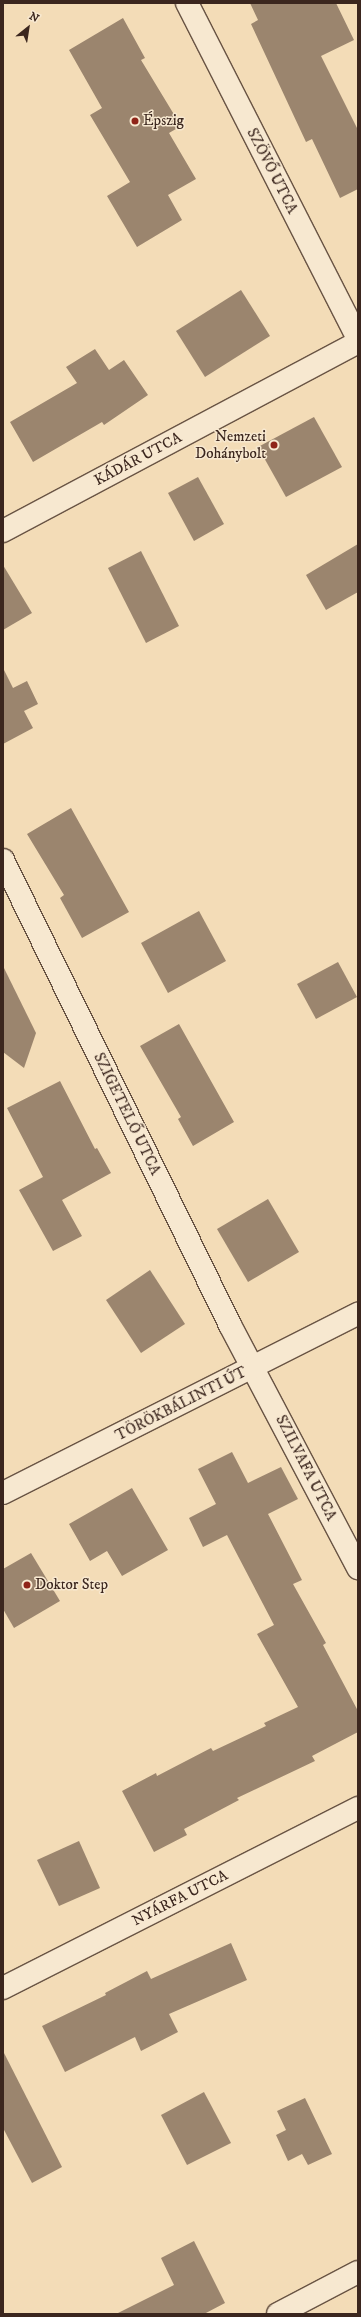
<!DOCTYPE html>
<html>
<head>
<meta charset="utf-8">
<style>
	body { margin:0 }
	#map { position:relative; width:361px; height:2317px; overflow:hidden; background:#f3dcb7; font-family:"IM FELL DW Pica",serif }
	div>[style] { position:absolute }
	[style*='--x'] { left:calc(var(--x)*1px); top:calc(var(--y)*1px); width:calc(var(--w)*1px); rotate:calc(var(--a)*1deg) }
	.building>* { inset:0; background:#9b856e }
	.roads { filter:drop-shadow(1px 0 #695444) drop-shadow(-1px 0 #695444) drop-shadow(0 1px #695444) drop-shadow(0 -1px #695444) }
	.street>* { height:22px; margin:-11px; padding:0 11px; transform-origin:11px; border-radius:11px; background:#f7e8d0 }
	.secondary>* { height:22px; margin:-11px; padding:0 11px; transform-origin:11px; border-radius:11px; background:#f7e8d0 }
	.dots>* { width:11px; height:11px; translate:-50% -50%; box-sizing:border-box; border:2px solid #f7e8d0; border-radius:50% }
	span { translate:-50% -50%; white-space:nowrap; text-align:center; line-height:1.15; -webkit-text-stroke:3px #f7e8d0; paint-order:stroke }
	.poi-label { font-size:15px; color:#3b261e }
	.left { translate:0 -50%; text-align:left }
	.right { translate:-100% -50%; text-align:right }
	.street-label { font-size:15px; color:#3b261e }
	.frame { position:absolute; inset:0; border:4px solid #3b261e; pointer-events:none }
	.north { position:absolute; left:8px; top:8px; width:40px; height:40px; -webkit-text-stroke:3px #f7e8d0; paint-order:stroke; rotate:30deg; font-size:11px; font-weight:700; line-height:16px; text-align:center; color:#3b261e }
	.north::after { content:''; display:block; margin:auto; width:14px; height:18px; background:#3b261e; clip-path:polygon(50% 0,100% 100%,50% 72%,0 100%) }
</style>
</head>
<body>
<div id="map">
	<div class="building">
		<i style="clip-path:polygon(250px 3px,336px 3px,354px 40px,321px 56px,358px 130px,358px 189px,340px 198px,312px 139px,306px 142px,251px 24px,258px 20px)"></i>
		<i style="clip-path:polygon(123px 18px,145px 58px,141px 60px,181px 126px,169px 133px,196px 179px,168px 195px,182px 220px,137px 247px,107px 196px,130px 182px,90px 115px,102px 108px,69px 50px)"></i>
		<i style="clip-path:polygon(241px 290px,270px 336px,205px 377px,176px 331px)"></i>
		<i style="clip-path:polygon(95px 349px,109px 370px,124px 360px,148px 395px,104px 425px,102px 422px,33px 462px,10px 422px,77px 383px,66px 367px)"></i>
		<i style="clip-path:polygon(314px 417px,342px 467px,286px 497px,258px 447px)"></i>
		<i style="clip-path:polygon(198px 477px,224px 524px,194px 541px,168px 493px)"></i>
		<i style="clip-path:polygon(358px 544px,358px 592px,326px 610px,306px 575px)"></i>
		<i style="clip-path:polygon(141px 551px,179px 626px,146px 643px,108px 568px)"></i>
		<i style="clip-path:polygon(3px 565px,32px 613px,3px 630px)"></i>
		<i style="clip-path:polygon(3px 668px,13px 688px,27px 681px,38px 704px,24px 711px,33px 728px,3px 744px)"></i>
		<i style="clip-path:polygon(71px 808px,129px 912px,82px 938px,60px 898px,64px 895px,27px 834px)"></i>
		<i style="clip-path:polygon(199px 911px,226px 961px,168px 993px,141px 943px)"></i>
		<i style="clip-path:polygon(338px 962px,357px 997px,316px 1019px,297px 984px)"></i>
		<i style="clip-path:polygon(3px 966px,36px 1033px,24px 1068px,3px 1052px)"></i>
		<i style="clip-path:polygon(179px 1024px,234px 1122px,193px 1146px,178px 1119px,181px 1117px,140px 1046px)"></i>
		<i style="clip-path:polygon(60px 1081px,95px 1149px,97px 1148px,111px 1173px,62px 1200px,82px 1236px,53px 1251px,19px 1190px,43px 1177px,7px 1108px)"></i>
		<i style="clip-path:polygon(268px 1199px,299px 1252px,248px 1282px,217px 1229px)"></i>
		<i style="clip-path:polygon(150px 1270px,185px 1324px,141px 1353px,106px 1300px)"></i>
		<i style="clip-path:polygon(232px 1452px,248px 1483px,281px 1467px,298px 1499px,268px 1514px,302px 1580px,293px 1584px,326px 1643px,323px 1645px,358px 1711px,358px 1732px,312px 1756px,315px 1761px,237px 1798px,239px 1800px,184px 1829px,187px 1835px,154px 1852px,122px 1791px,156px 1773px,157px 1776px,211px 1748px,213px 1751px,266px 1726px,264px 1723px,298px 1707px,257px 1634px,274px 1625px,227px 1535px,203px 1547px,189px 1518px,216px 1504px,198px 1469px)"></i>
		<i style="clip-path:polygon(132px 1488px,168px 1550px,122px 1576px,107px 1551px,90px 1561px,69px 1524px)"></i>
		<i style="clip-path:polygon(31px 1553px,60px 1601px,14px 1628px,3px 1609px,3px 1569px)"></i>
		<i style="clip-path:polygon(79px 1841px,100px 1888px,59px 1906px,37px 1860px)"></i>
		<i style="clip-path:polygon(231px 1943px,247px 1980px,169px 2014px,178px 2032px,141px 2051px,135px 2037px,65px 2072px,42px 2026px,106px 1995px,105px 1993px,147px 1971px,151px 1979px)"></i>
		<i style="clip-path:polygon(3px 2051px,62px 2167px,32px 2183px,3px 2128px)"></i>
		<i style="clip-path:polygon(204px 2092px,231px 2143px,187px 2165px,161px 2115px)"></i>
		<i style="clip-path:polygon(305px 2098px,332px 2154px,308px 2165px,302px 2154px,288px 2161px,276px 2135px,286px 2130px,277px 2111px)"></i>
		<i style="clip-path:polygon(194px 2241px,225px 2303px,204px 2314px,116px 2314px,174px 2285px,161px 2258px)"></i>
	</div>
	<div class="roads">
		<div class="street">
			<i style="--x:3;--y:531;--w:402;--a:-28"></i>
			<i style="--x:3;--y:860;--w:517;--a:63.98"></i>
			<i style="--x:230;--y:1325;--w:275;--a:62.2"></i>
			<i style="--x:3;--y:1988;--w:398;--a:-26.9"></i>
			<i style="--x:278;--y:2314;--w:90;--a:-27.7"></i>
		</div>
		<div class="secondary">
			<i style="--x:187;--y:3;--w:377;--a:63"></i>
			<i style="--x:3;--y:1493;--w:398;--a:-26.8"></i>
		</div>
	</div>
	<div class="dots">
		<i style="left:135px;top:121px;background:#8f2418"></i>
		<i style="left:274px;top:445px;background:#8f2418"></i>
		<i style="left:27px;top:1585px;background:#8f2418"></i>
	</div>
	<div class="poi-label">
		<span class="left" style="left:143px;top:121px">Épszig</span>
		<span class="right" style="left:266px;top:445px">Nemzeti<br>Dohánybolt</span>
		<span class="left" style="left:35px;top:1585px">Doktor Step</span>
	</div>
	<div class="street-label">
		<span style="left:272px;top:171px;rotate:63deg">SZÖVŐ UTCA</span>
		<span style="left:138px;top:459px;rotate:-28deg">KÁDÁR UTCA</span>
		<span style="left:127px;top:1114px;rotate:64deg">SZIGETELŐ UTCA</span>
		<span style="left:181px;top:1404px;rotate:-27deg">TÖRÖKBÁLINTI ÚT</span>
		<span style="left:306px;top:1468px;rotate:63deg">SZILVAFA UTCA</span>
		<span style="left:180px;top:1898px;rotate:-27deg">NYÁRFA UTCA</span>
	</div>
	<div class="frame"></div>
	<div class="north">N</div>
</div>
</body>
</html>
